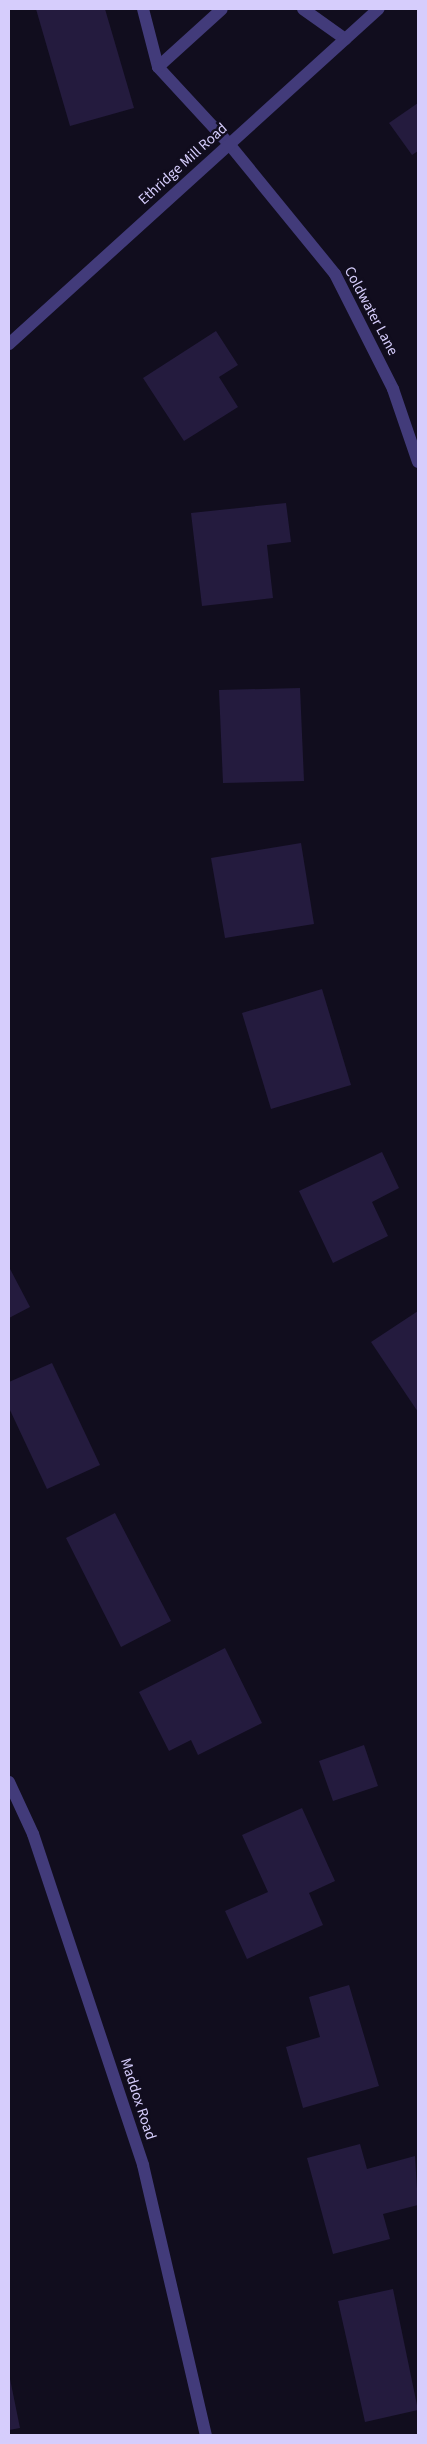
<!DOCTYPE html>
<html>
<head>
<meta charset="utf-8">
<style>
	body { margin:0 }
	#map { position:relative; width:427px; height:2444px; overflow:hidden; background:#110d1e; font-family:"Source Sans 3",sans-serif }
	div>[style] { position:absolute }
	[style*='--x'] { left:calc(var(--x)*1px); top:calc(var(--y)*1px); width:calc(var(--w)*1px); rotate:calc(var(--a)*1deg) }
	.building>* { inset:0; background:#241b3e }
	.lane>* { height:12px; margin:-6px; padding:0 6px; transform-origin:6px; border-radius:6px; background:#423b7a }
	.street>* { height:12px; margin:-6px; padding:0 6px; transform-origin:6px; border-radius:6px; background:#423b7a }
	span { translate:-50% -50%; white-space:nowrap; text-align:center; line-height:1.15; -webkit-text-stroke:5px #110d1e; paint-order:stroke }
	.street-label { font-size:15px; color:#d6cdfc }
	.frame { position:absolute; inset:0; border:10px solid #d6cdfc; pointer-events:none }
</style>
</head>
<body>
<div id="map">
	<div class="building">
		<i style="clip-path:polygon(36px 9px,105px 9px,134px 108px,70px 126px)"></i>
		<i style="clip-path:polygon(418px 103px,418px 151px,412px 155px,389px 123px)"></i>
		<i style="clip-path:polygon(216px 331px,238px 365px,219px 377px,238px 407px,184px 441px,143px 378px)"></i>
		<i style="clip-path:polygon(286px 503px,291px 542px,267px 545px,273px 598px,202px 606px,191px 513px)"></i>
		<i style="clip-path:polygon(300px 688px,304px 781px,223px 783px,219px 690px)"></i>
		<i style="clip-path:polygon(301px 843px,314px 924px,225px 938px,211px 858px)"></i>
		<i style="clip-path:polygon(322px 989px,351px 1085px,271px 1109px,242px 1013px)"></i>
		<i style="clip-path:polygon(382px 1152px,399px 1188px,372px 1202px,388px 1236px,333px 1263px,299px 1191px)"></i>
		<i style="clip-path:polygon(9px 1267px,30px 1307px,9px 1318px)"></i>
		<i style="clip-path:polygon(418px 1311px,418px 1412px,371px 1342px)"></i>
		<i style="clip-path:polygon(52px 1363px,100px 1465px,47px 1489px,9px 1408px,9px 1382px)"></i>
		<i style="clip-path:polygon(115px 1513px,171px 1621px,121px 1647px,66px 1538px)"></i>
		<i style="clip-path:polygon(225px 1648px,262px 1723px,198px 1755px,191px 1740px,169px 1751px,139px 1692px)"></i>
		<i style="clip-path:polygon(364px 1745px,378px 1786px,333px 1801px,319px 1761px)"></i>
		<i style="clip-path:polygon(302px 1808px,335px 1881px,309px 1893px,323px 1925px,247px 1959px,225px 1911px,268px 1892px,242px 1835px)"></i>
		<i style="clip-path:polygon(349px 1985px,379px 2086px,303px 2108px,286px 2047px,320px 2037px,309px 1997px)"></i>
		<i style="clip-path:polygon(360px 2144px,367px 2169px,415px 2156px,418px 2205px,383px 2214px,390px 2239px,333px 2254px,307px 2158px)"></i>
		<i style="clip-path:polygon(393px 2289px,418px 2410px,365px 2422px,338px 2301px)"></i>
		<i style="clip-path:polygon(9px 2374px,20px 2428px,9px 2430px)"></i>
	</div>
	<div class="lane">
		<i style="--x:143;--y:9;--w:60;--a:75.5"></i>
		<i style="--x:158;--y:67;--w:105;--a:47.3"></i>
		<i style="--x:303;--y:9;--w:52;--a:35.5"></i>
		<i style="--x:158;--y:67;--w:86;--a:-42.2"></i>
	</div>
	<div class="street">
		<i style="--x:229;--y:144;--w:168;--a:50.8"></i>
		<i style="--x:335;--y:274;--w:129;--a:63.2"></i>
		<i style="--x:393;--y:389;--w:77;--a:71.1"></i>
		<i style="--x:9;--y:344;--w:499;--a:-42.2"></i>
		<i style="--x:9;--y:1782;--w:57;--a:65.2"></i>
		<i style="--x:33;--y:1834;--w:349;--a:71.6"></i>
		<i style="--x:143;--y:2165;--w:277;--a:76.9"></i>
	</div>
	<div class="street-label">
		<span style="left:183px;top:164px;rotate:-42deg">Ethridge Mill Road</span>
		<span style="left:371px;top:311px;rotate:62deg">Coldwater Lane</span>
		<span style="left:138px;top:2099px;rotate:72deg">Maddox Road</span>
	</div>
	<div class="frame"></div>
</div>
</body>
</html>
